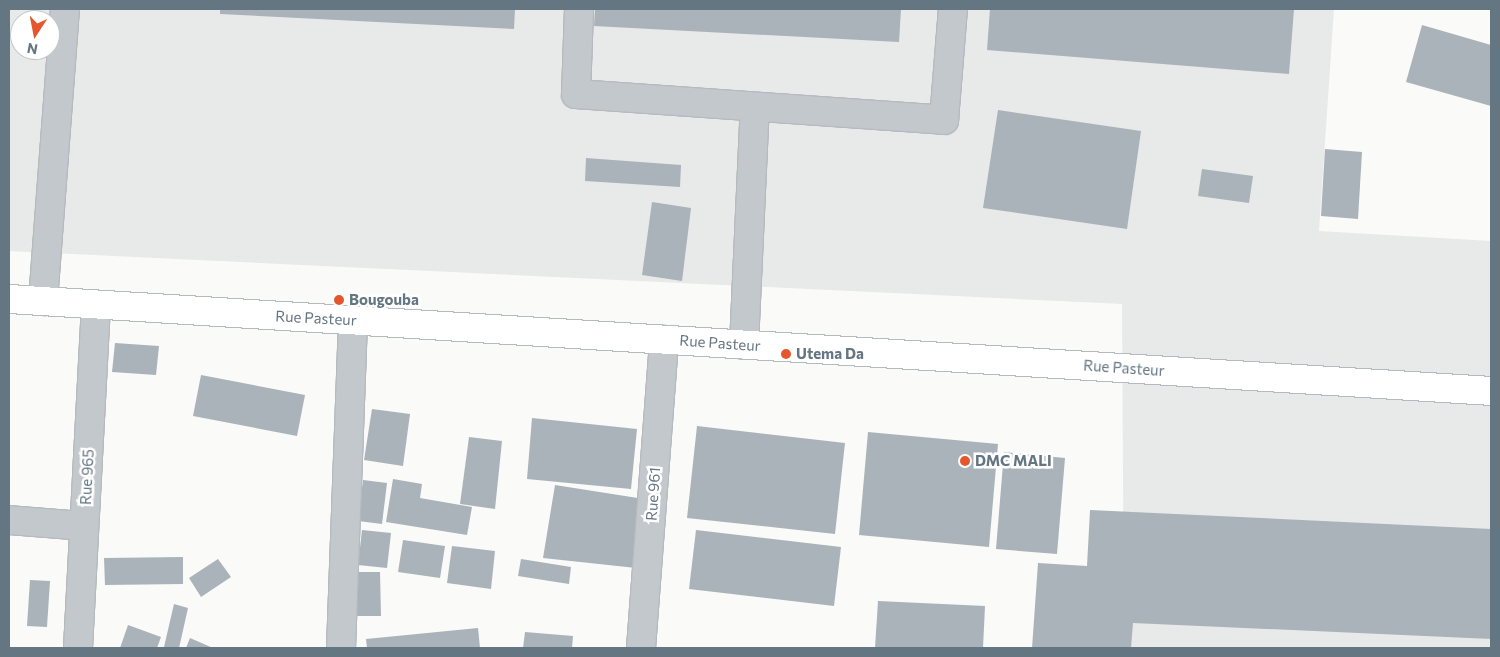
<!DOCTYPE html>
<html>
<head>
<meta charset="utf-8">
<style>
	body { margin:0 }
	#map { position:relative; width:1500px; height:657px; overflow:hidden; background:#fafaf8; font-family:Commissioner,sans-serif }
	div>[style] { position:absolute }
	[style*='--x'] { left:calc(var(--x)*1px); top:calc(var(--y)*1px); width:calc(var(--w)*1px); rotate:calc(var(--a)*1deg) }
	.built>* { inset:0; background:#e8e9e9 }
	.building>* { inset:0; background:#aab3b9 }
	.roads { filter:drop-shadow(1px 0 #b5babe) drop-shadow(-1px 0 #b5babe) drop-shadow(0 1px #b5babe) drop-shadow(0 -1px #b5babe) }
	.minor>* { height:28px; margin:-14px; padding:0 14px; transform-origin:14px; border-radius:14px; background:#c3c8cc }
	.major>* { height:28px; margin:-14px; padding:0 14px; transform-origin:14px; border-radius:14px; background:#fff }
	.dots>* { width:14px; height:14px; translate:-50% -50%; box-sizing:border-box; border:2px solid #fff; border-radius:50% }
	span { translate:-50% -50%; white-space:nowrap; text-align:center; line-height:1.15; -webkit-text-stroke:5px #fff; paint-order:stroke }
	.poi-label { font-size:15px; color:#657683; font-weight:700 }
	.left { translate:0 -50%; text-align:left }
	.street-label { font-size:15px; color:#657683 }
	.frame { position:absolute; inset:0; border:10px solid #657683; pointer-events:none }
	.north { position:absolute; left:10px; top:10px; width:50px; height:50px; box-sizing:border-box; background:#fff; border:1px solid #c1c8cd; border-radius:50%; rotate:191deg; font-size:14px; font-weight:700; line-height:20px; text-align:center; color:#657683 }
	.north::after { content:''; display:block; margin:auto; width:18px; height:22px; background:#e4572e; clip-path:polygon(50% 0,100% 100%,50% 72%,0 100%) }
</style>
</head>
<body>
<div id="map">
	<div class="built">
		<i style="clip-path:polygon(evenodd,9px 9px,1334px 9px,1319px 231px,1491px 241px,1491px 648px,1124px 648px,1122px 304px,9px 251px,9px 9px,20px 20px,50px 20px,50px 50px,20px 50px,20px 20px)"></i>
	</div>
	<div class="building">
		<i style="clip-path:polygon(220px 9px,515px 9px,514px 29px,220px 14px)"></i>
		<i style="clip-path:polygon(595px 9px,901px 9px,899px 42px,594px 26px)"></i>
		<i style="clip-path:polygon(990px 9px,1294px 9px,1289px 74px,987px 50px)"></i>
		<i style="clip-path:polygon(1422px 25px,1491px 45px,1491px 106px,1406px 82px)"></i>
		<i style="clip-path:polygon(998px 110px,1141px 131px,1127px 229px,983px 208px)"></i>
		<i style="clip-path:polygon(1325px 149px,1362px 152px,1358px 219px,1321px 216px)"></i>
		<i style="clip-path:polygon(586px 158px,681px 165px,680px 187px,585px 181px)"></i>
		<i style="clip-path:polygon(1202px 169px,1253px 176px,1249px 203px,1198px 196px)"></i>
		<i style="clip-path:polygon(652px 202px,691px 208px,682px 281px,642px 275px)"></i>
		<i style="clip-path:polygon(115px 343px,159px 346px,156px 375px,112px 372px)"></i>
		<i style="clip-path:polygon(201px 375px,305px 395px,297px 436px,193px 416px)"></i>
		<i style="clip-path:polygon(372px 409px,410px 414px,403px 466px,364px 460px)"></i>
		<i style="clip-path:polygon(532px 418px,637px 429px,631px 489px,527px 479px)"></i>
		<i style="clip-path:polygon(697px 426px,845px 443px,835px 534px,687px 518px)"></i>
		<i style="clip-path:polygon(868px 432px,998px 444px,989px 547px,859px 535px)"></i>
		<i style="clip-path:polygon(469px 437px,502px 441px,495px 509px,460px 504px)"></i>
		<i style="clip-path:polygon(1004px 452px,1065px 458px,1057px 554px,996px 549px)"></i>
		<i style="clip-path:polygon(393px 479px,422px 484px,420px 498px,472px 507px,467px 535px,386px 522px)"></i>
		<i style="clip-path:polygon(363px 480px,387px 483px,382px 524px,358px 521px)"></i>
		<i style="clip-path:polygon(555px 485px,644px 499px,636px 568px,543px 558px)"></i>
		<i style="clip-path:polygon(1090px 510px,1491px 529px,1491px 639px,1133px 623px,1131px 648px,1032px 648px,1038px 563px,1087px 566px)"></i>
		<i style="clip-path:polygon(362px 530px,391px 533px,387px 568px,358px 565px)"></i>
		<i style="clip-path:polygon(696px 530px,841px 547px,834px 606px,689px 589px)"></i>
		<i style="clip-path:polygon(403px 540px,445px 546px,440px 578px,398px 572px)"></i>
		<i style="clip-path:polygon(452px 546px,495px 551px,491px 589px,447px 583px)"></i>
		<i style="clip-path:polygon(183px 557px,183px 584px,105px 585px,104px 558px)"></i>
		<i style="clip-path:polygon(218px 559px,231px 577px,201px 597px,189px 578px)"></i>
		<i style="clip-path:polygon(521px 559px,571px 567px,569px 584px,518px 576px)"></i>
		<i style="clip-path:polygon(356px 572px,380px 572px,381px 616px,356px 616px)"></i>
		<i style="clip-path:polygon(30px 580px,50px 581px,47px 627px,27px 626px)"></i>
		<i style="clip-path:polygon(878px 601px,985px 606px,983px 648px,875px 648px)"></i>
		<i style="clip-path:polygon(174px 604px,188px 608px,179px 648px,164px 647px)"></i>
		<i style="clip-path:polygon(128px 625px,161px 637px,157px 648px,120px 648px)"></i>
		<i style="clip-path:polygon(478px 628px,480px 648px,367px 648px,366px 639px)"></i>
		<i style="clip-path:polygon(525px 632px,573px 636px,572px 648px,523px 648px)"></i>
		<i style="clip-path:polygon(190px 638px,213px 648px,186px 648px)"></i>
	</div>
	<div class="roads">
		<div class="minor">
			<i style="--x:579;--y:9;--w:85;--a:92"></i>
			<i style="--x:576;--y:94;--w:369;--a:4"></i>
			<i style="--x:944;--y:120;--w:111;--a:-85.4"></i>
			<i style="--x:43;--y:301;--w:293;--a:-85.7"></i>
			<i style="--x:744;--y:345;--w:238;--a:-87.4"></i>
			<i style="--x:9;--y:520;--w:75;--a:4.6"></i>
			<i style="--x:78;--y:648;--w:343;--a:-87"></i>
			<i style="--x:341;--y:648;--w:328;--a:-87.9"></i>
			<i style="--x:641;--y:648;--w:309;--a:-85.7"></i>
		</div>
		<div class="major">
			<i style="--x:9;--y:299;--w:1485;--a:3.55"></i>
		</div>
	</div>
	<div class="dots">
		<i style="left:339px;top:300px;background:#e4572e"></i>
		<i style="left:786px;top:354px;background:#e4572e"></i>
		<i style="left:965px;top:461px;background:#e4572e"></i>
	</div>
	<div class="poi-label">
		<span class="left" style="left:349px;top:300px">Bougouba</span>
		<span class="left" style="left:796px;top:354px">Utema Da</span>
		<span class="left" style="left:975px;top:461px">DMC MALI</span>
	</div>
	<div class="street-label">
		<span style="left:316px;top:318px;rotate:3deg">Rue Pasteur</span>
		<span style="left:720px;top:343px;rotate:4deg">Rue Pasteur</span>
		<span style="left:1124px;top:368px;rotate:4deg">Rue Pasteur</span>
		<span style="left:87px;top:477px;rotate:-87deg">Rue 965</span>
		<span style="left:653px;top:494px;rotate:-86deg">Rue 961</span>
	</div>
	<div class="frame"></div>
	<div class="north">N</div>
</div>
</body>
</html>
